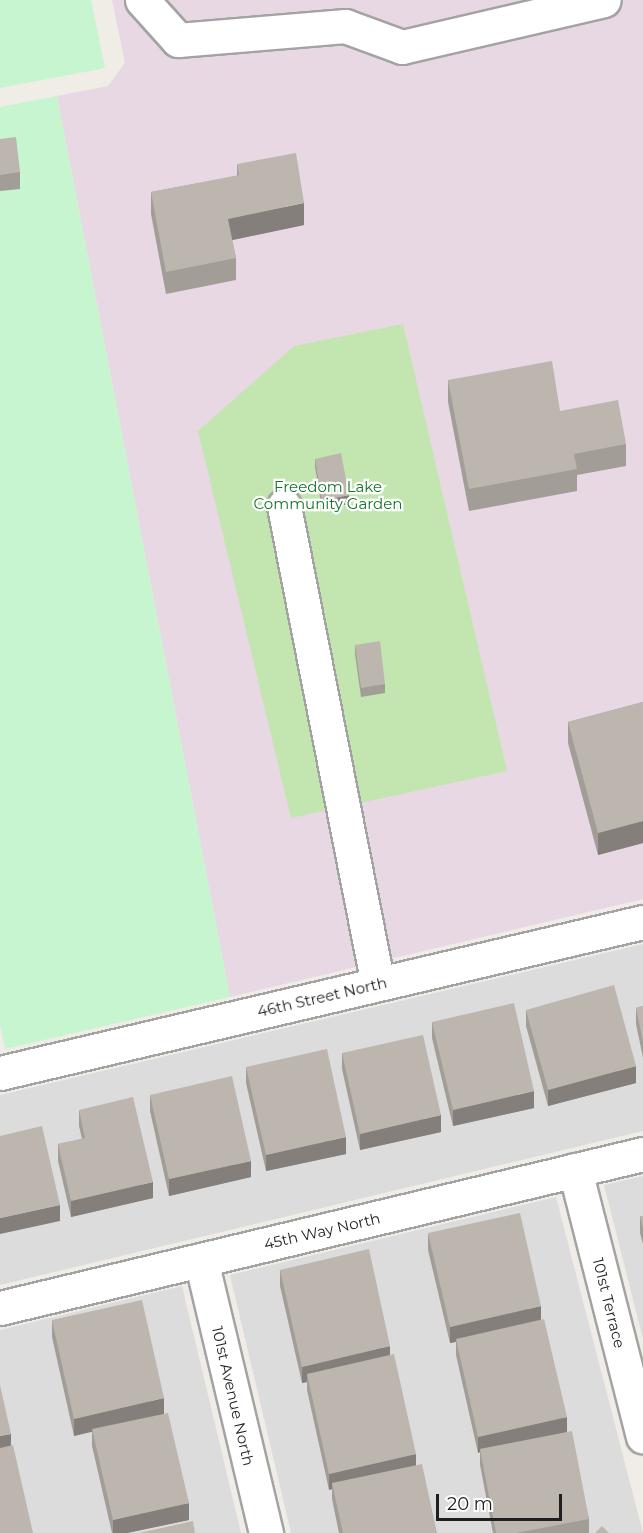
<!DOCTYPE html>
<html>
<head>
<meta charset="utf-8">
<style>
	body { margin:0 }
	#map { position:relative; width:643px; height:1533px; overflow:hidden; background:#efede6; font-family:Montserrat,sans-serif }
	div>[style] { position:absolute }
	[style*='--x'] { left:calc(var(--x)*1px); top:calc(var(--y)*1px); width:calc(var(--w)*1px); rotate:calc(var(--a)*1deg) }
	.residential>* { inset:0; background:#dddcdc }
	.industrial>* { inset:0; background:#e7d8e3 }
	.grass>* { inset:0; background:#c3e5b0 }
	.park>* { inset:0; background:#c6f5d0 }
	.roads { filter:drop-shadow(2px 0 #a3a3a3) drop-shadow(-2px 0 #a3a3a3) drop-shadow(0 2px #a3a3a3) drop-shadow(0 -2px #a3a3a3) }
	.minor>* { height:33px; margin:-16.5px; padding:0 16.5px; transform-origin:16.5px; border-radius:16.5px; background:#fff }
	.wall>* { inset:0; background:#a29d96 }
	.shaded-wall>* { inset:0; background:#847f7a }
	.building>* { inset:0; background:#bcb6af }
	span { translate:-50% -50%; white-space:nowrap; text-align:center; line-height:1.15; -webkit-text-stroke:4.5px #fff; paint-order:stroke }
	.park-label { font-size:15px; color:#147528 }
	.street-label { font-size:15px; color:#1f1f1f }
	.scale { position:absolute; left:436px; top:1494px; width:126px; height:27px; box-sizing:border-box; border:3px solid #1f1f1f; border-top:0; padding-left:8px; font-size:18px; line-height:21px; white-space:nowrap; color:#1f1f1f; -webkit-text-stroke:4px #fff; paint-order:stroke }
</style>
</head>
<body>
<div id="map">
	<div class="residential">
		<i style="clip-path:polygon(643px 944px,643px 1131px,0 1285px,0 1095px)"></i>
		<i style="clip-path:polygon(643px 1176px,643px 1339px,604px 1185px)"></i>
		<i style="clip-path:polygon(556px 1197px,643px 1533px,291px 1533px,230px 1275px)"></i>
		<i style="clip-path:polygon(182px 1286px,241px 1533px,0 1533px,0 1330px)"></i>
	</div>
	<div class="industrial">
		<i style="clip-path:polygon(112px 0,643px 0,643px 899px,230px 997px,57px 96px,108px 86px,125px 63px)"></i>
	</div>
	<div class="grass">
		<i style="clip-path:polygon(403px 324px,507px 771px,291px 818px,198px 431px,294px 346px)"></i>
	</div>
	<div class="park">
		<i style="clip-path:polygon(0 0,91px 0,105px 68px,0 88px)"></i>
		<i style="clip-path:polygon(57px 96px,230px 997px,5px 1049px,0 1025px,0 107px)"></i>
	</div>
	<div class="roads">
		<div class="minor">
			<i style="--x:142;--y:0;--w:54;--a:48"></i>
			<i style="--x:178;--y:40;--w:168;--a:-4.8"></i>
			<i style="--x:345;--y:26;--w:61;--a:20.2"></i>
			<i style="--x:402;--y:47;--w:207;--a:-13.1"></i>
			<i style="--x:284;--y:506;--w:487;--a:78.9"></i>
			<i style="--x:0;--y:1073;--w:660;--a:-13.22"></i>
			<i style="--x:575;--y:1170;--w:275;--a:75.7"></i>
			<i style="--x:201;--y:1260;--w:281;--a:76.6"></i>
			<i style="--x:0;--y:1308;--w:661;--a:-13.47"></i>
		</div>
	</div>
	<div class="wall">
		<i style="clip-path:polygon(0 139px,20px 172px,20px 189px,0 191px)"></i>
		<i style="clip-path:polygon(237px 164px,304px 225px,232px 240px,236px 258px,236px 280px,166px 294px,151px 214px,151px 192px,237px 176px)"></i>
		<i style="clip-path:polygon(448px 380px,560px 411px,626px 444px,626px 466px,577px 475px,577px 491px,469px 511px,448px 402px)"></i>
		<i style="clip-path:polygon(315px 459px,349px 504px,322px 509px,315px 467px)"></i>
		<i style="clip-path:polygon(355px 645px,385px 684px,385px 693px,361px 697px,355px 654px)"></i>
		<i style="clip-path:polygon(643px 702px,643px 843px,598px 855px,568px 743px,568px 722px)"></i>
		<i style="clip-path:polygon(643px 1006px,643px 1058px,636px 1024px,636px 1008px)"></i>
		<i style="clip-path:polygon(526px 1010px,636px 1083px,548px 1106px,526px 1026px)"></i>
		<i style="clip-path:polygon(432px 1022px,534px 1108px,453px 1126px,432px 1038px)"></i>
		<i style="clip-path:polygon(342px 1053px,441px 1132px,360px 1150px,342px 1069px)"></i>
		<i style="clip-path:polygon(246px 1067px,346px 1154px,266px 1171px,246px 1083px)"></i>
		<i style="clip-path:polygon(150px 1095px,251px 1177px,169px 1196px,150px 1111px)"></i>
		<i style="clip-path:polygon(79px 1110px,153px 1198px,71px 1217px,58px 1161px,58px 1144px,82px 1139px,79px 1126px)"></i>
		<i style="clip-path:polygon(640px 1216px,643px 1216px,643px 1244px,640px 1233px)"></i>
		<i style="clip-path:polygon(428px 1233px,541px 1320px,567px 1432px,589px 1519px,589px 1533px,493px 1533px,480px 1465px,480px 1452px,478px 1453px,456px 1355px,456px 1342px,450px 1343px,428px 1250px)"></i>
		<i style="clip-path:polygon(280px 1270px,390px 1355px,416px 1465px,437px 1533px,339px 1533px,332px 1499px,332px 1489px,329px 1490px,307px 1390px,307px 1382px,302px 1383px,280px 1286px)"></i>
		<i style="clip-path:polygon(52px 1320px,164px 1414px,189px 1520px,127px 1533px,112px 1533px,92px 1446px,92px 1431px,74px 1436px,52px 1337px)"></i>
	</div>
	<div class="shaded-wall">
		<i style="clip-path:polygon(304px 203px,304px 225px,228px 241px,228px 219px)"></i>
		<i style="clip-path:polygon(349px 495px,349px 504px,322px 509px,322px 501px)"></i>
		<i style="clip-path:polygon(643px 821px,643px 843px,598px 855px,598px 833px)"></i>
		<i style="clip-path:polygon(636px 1066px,636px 1083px,548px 1106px,548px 1090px)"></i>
		<i style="clip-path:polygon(534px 1091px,534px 1108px,453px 1126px,453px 1110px)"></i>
		<i style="clip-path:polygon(441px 1115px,441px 1132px,360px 1150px,360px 1134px)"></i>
		<i style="clip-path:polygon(346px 1137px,346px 1154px,266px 1171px,266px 1155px)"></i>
		<i style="clip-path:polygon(251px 1161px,251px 1177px,169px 1196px,169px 1179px)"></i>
		<i style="clip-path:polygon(153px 1182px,153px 1198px,71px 1217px,71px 1201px)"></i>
		<i style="clip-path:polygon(60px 1205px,60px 1221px,0 1234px,0 1218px)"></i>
		<i style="clip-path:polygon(541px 1306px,541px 1323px,450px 1343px,450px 1327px)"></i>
		<i style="clip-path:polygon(390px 1346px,390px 1362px,307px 1374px,307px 1382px,302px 1383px,302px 1367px)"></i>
		<i style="clip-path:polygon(164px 1398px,164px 1415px,74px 1436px,74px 1419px)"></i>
		<i style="clip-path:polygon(567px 1417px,567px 1433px,480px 1449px,480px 1452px,478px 1453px,478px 1437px)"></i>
		<i style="clip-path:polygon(11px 1434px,11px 1450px,0 1453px,0 1436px)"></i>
		<i style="clip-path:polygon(416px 1454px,416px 1470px,332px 1483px,332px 1489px,329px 1490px,329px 1474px)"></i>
		<i style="clip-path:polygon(189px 1503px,189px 1520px,127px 1533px,113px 1533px,113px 1520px)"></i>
	</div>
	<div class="building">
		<i style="clip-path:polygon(16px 137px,20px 172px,0 175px,0 139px)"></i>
		<i style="clip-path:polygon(296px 153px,304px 203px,228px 219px,236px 258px,166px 272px,151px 192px,239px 175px,237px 164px)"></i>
		<i style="clip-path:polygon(552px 361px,560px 411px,618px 400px,626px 444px,574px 454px,577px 469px,469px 489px,448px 380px)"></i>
		<i style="clip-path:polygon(341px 453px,349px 495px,322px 501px,315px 459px)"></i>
		<i style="clip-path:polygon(380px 641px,385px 684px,361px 688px,355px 645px)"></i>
		<i style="clip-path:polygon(643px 702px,643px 821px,598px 833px,568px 722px)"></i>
		<i style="clip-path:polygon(614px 985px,636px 1066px,548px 1090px,526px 1010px)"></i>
		<i style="clip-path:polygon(514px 1003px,534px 1091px,453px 1110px,432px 1022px)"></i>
		<i style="clip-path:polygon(643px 1006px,643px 1042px,636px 1008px)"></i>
		<i style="clip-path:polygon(423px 1035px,441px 1115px,360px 1134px,342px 1053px)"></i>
		<i style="clip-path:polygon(327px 1049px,346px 1137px,266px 1155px,246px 1067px)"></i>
		<i style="clip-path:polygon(232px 1076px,251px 1161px,169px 1179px,150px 1095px)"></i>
		<i style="clip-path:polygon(133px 1097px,153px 1182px,71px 1201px,58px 1144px,85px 1138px,79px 1110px)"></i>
		<i style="clip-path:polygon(42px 1126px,60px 1205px,0 1218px,0 1136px)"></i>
		<i style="clip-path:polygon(520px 1213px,541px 1306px,450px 1327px,428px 1233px)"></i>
		<i style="clip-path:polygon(640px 1216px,643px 1216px,643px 1228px)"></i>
		<i style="clip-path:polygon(369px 1249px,390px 1346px,302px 1367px,280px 1270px)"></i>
		<i style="clip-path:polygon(142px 1300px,164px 1398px,74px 1419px,52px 1320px)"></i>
		<i style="clip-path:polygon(544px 1319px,567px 1417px,478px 1437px,456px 1339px)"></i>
		<i style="clip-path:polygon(394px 1354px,416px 1454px,329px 1474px,307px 1374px)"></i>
		<i style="clip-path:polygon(0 1385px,11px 1434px,0 1436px)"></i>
		<i style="clip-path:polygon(168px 1413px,189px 1503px,113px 1520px,92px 1429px)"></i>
		<i style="clip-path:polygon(572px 1431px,589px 1519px,516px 1533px,496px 1533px,480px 1449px)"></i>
		<i style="clip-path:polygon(13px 1445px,33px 1533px,0 1533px,0 1448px)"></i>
		<i style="clip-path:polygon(422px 1464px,437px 1533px,343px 1533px,332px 1483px)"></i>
		<i style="clip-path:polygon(193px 1521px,195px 1533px,139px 1533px)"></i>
		<i style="clip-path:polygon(602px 1526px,609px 1533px,595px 1533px)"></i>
	</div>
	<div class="park-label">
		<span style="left:328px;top:495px">Freedom Lake<br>Community Garden</span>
	</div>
	<div class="street-label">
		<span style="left:322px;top:997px;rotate:-13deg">46th Street North</span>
		<span style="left:322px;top:1231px;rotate:-13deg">45th Way North</span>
		<span style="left:609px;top:1303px;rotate:76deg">101st Terrace</span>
		<span style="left:233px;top:1396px;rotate:77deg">101st Avenue North</span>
	</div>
	<div class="scale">20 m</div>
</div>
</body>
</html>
